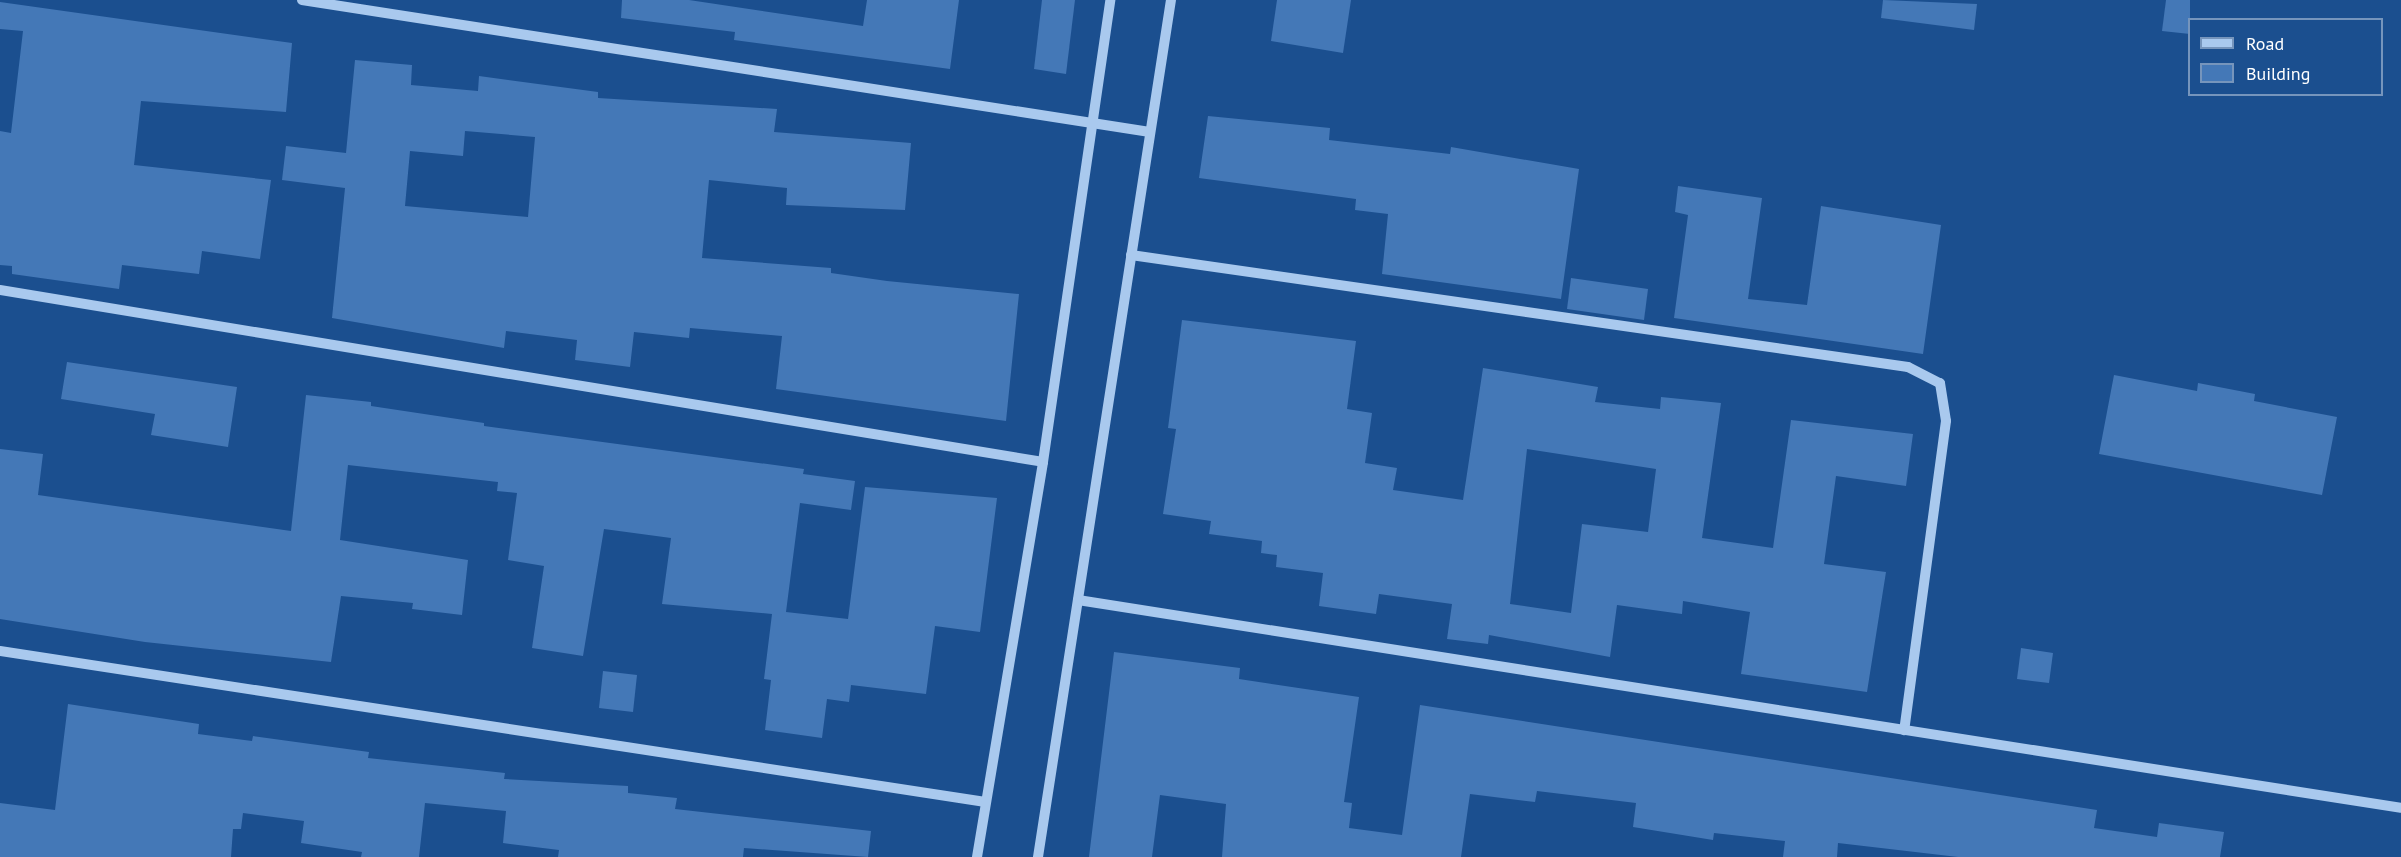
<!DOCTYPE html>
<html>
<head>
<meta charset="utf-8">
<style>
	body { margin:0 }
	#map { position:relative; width:2401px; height:857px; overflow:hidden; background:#1b4f8f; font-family:"PT Sans",sans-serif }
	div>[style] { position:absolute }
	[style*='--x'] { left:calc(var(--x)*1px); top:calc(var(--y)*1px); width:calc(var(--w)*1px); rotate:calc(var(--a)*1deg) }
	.building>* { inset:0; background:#4478b7 }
	.minor>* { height:10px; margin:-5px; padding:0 5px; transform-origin:5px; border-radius:5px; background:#a9c9ee }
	span { translate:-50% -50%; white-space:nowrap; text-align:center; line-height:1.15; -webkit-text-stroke:4.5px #1b4f8f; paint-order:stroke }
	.legend { position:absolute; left:2188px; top:18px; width:195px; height:78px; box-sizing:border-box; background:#1b4f8f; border:2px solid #7695bc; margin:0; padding:8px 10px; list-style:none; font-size:18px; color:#fff }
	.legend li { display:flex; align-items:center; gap:12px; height:30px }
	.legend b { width:30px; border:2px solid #7695bc }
</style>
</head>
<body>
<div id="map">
	<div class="building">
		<i style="clip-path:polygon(622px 0,689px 0,863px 26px,867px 0,959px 0,950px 69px,734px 40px,735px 32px,621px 18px)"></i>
		<i style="clip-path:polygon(1042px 0,1075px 0,1066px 74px,1034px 69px)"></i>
		<i style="clip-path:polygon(1277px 0,1351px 0,1343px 53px,1271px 41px)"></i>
		<i style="clip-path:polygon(1883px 0,1977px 4px,1974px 30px,1881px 18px)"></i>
		<i style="clip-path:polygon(2166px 0,2190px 0,2190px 34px,2162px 31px)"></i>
		<i style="clip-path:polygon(0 2px,292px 43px,286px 112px,141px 101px,134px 165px,271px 180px,260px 259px,202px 251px,199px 274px,122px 265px,119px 289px,12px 274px,12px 266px,0 265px,0 131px,11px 133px,23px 31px,0 29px)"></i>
		<i style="clip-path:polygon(evenodd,355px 60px,412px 65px,411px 85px,478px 91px,479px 76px,598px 92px,598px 98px,777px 109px,774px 132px,911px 143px,905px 210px,786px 205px,787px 188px,709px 180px,702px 258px,831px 268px,831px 273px,887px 281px,1019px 294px,1006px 421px,776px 389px,782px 336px,690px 328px,689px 338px,634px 332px,630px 367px,575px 360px,577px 340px,506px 331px,504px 348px,332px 318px,345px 188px,282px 180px,286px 146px,346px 153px,355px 60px,465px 131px,535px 137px,528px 217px,405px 206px,410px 151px,463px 156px,465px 131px)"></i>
		<i style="clip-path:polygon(1208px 116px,1330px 128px,1329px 140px,1450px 154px,1451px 147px,1579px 169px,1561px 299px,1382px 274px,1388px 214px,1355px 210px,1356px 199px,1199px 178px)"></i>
		<i style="clip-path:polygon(1678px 186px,1762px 198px,1748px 299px,1807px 305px,1821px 206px,1941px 225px,1923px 354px,1674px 318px,1688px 215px,1675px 212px)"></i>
		<i style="clip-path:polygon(1571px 278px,1648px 289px,1644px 320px,1567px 309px)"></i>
		<i style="clip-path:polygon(evenodd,1182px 320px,1356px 341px,1347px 409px,1372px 413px,1365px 463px,1397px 468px,1393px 490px,1463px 500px,1483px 368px,1598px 387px,1595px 402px,1660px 409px,1661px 397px,1721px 403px,1702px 538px,1773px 548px,1791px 420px,1913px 434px,1906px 486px,1836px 476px,1824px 564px,1886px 572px,1867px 692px,1741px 674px,1750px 612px,1683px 601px,1682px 614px,1617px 605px,1610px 657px,1489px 635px,1488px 644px,1447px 639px,1452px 604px,1379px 594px,1376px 614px,1319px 606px,1323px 573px,1276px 567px,1277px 555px,1261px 553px,1262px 541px,1209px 534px,1211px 521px,1163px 514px,1176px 429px,1168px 428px,1182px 320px,1527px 449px,1656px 469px,1648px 532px,1582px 524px,1571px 613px,1510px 604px,1527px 449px)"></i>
		<i style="clip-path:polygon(67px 362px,237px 387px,228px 447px,151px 435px,155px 414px,61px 399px)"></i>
		<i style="clip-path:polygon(2114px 375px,2197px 391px,2198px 383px,2255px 394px,2254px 401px,2337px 417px,2322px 495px,2099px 454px)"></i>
		<i style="clip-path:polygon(306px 395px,371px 402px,371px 406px,484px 423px,484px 426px,804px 469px,803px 474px,855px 481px,851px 510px,800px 503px,786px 612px,848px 619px,865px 487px,997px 498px,980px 632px,935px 626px,926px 694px,851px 685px,849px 702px,827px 699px,822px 738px,765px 730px,771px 680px,764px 679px,772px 614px,662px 604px,671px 538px,604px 529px,583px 656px,532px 648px,544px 566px,508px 560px,517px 493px,497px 491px,498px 482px,348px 465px,340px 540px,468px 560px,462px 615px,412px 609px,413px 603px,341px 596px,331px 662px,145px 642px,0 619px,0 449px,43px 454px,38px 495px,291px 531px)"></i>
		<i style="clip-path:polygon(2021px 648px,2053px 653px,2049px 683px,2017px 679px)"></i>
		<i style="clip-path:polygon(1114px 652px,1240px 668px,1239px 679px,1359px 697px,1344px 802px,1352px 803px,1349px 828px,1402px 835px,1420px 705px,2097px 810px,2094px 828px,2157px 837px,2159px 823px,2224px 832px,2220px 857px,1958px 857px,1838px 843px,1837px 857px,1783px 857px,1785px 841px,1714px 833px,1713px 840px,1633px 827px,1636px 803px,1537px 791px,1535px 802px,1470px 794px,1461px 857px,1222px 857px,1226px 804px,1160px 795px,1152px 857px,1089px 857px)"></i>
		<i style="clip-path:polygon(603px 671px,637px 675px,633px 712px,599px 708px)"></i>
		<i style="clip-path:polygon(68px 704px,199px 724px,198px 734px,252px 741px,253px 736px,369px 752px,368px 758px,505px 773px,504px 779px,628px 786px,628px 793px,677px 798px,675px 809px,871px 831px,868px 857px,744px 848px,743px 857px,558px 857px,559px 850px,503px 843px,506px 811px,425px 803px,419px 857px,361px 857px,362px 852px,301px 843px,304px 821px,243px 813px,241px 829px,233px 829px,231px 857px,0 857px,0 803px,55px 810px)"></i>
	</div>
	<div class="minor">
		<i style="--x:302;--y:0;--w:858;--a:8.85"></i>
		<i style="--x:1131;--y:255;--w:785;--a:8.2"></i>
		<i style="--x:1908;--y:367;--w:36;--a:27"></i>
		<i style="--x:1940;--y:383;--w:38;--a:81"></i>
		<i style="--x:1946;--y:421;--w:312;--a:97.7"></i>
		<i style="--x:0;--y:290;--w:1057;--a:9.36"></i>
		<i style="--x:1078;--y:600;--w:1339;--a:8.93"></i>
		<i style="--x:0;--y:651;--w:997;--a:8.71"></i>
		<i style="--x:977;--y:857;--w:400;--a:-80.5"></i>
		<i style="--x:1043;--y:462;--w:467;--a:-81.7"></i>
		<i style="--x:1038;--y:857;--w:867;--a:-81.18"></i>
	</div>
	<ul class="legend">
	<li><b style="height:8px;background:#a9c9ee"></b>Road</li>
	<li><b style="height:16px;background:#4478b7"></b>Building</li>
	</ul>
</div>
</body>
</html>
